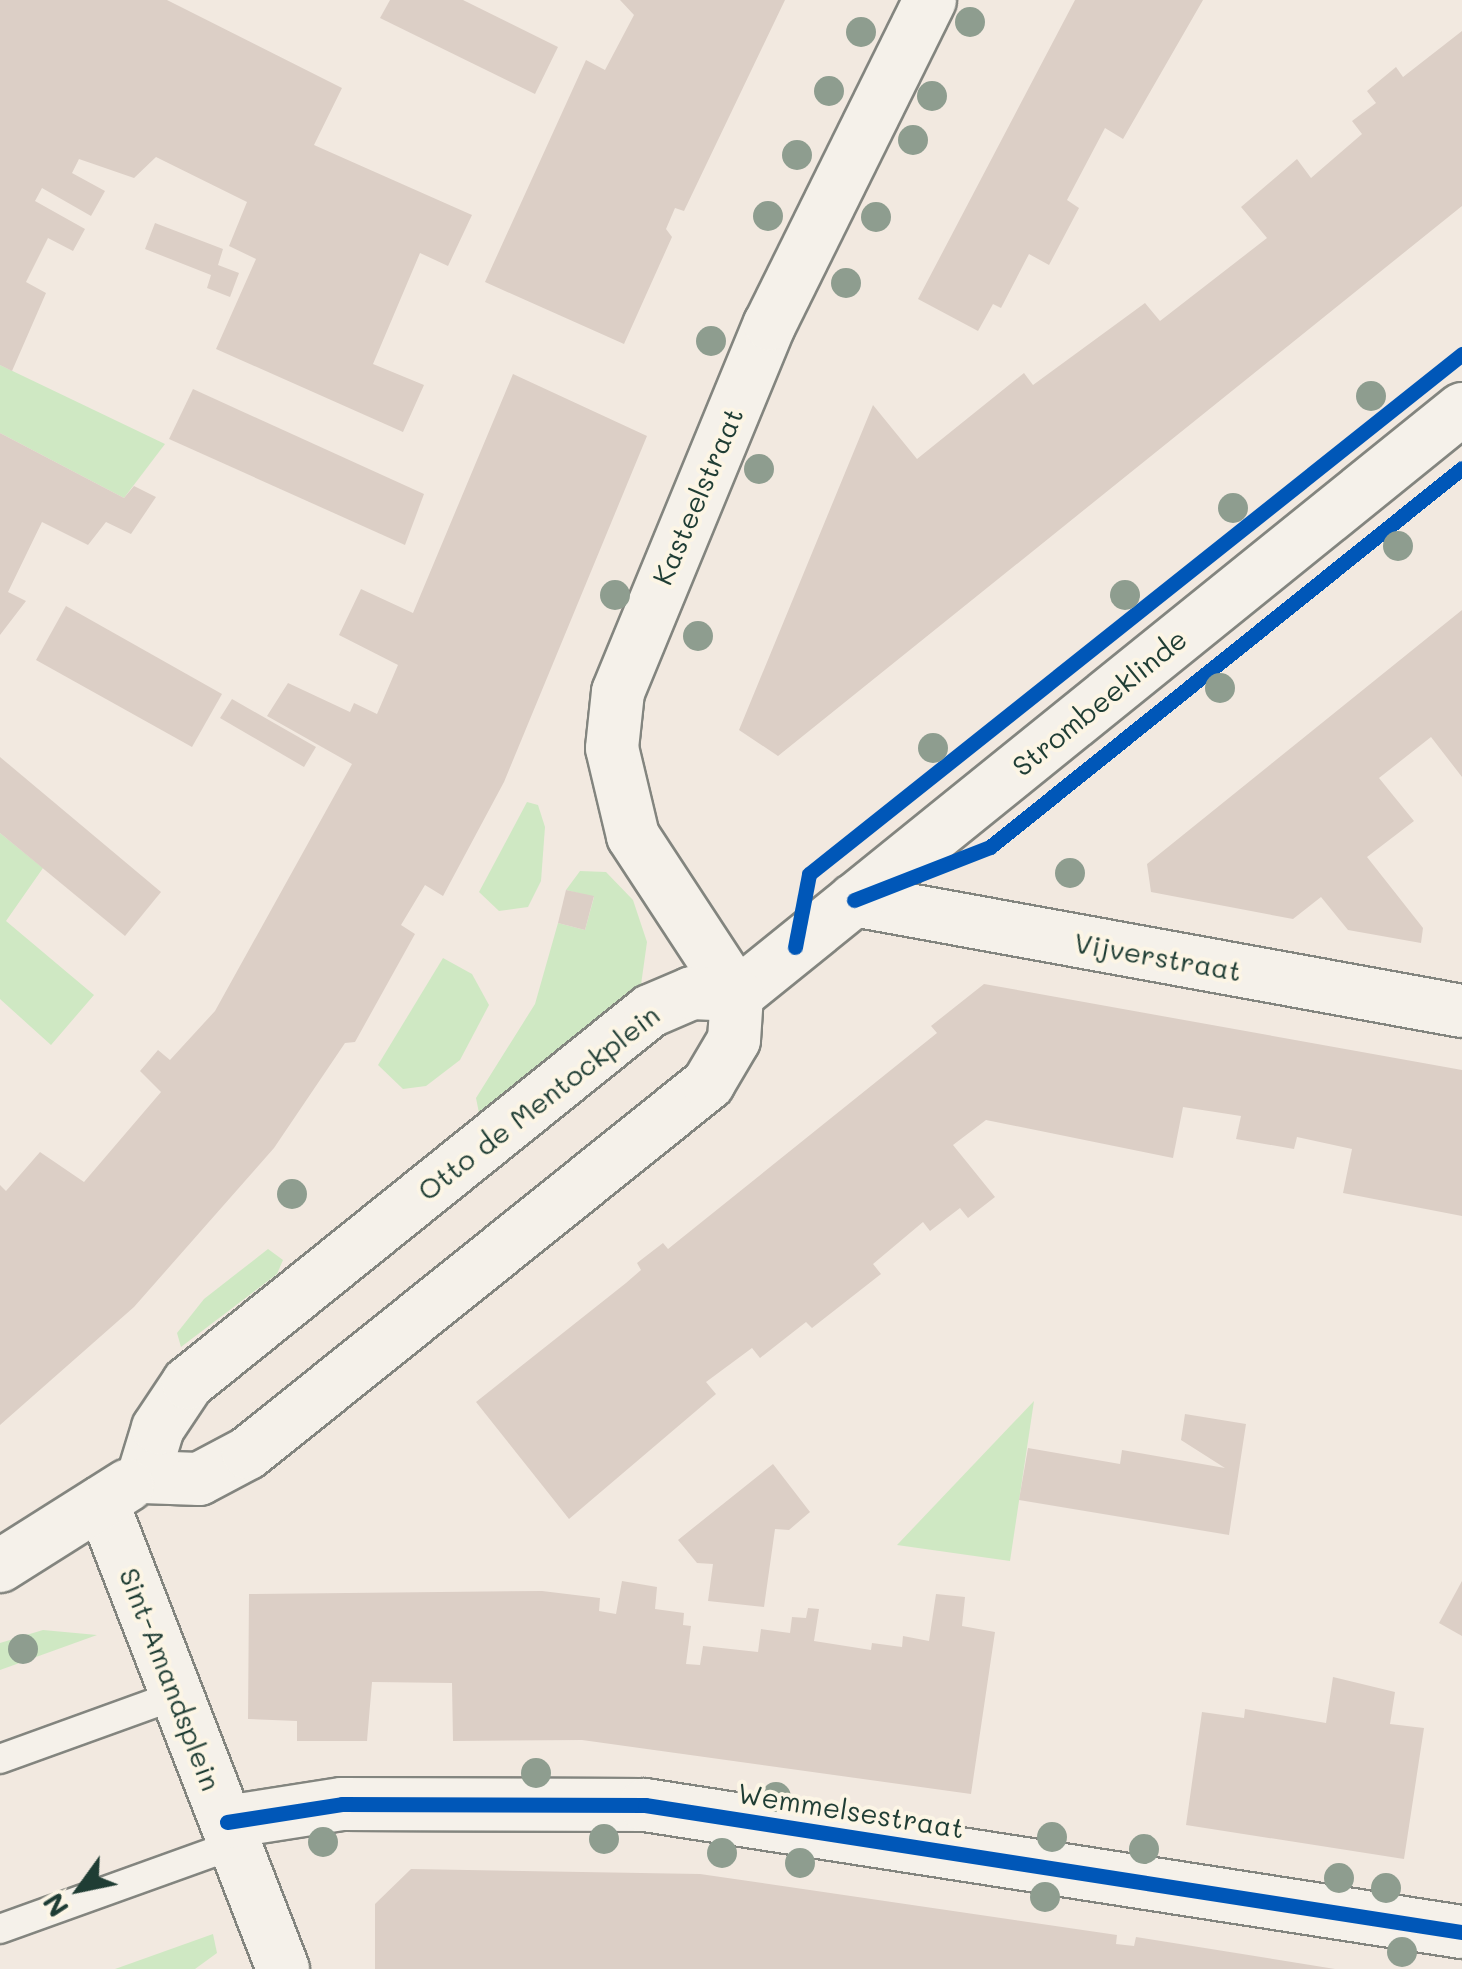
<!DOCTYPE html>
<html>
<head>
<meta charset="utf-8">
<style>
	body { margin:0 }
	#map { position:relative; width:1462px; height:1969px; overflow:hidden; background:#f2e9e0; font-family:Mali,sans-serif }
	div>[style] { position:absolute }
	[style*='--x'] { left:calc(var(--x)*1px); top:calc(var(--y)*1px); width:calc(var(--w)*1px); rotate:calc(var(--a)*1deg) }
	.green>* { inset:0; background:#cfe8c3 }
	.building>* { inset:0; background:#dccfc6 }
	.roads { filter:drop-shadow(2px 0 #83857f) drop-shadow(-2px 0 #83857f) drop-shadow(0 2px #83857f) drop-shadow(0 -2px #83857f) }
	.lane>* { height:28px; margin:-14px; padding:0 14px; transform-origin:14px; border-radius:14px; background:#f5f1ea }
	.street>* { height:52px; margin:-26px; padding:0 26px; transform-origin:26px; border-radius:26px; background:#f5f1ea }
	.cycleway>* { height:15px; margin:-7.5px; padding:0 7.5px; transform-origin:7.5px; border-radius:7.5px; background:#0057b8 }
	.trees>* { width:30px; height:30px; margin:-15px; border-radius:50%; background:#8e9d8f }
	span { translate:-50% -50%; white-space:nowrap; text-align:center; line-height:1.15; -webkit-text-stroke:8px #fcf5e5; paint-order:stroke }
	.street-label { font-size:28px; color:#1f3d34 }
	.north { position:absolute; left:30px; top:1839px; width:100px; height:100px; -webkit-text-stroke:8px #fcf5e5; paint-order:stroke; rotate:237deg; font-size:28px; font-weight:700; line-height:40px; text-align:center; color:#1f3d34 }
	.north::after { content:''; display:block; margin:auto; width:35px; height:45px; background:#1f3d34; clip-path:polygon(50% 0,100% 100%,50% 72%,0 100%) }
</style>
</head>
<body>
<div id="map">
	<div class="green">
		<i style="clip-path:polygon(0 365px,165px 444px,124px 498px,0 433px)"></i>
		<i style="clip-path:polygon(527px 802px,538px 805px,545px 827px,541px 881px,528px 907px,499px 911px,479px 892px)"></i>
		<i style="clip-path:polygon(0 833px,43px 868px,6px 921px,94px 995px,51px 1045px,0 999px)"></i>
		<i style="clip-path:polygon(580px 871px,606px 872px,633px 900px,647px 942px,640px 992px,493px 1115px,479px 1113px,476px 1098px,535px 1004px,558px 923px,585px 930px,594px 897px,566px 890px)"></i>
		<i style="clip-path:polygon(443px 958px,472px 974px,489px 1005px,460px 1060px,426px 1086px,403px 1089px,378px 1065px)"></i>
		<i style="clip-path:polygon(268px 1249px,283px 1260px,277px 1274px,181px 1347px,177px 1333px,204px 1299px)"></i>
		<i style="clip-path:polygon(1034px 1401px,1010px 1561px,897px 1545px)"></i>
		<i style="clip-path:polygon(43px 1630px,97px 1635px,0 1670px,0 1643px)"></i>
		<i style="clip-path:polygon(213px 1934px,217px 1953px,195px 1969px,115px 1969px)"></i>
	</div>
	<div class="building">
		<i style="clip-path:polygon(0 0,167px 0,342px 88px,314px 145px,472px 215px,448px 266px,420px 253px,373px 364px,424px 385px,403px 432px,216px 349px,256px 259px,229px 246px,247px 202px,156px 157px,134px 178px,79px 159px,72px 173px,105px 191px,91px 216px,42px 188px,35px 201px,85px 229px,73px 251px,48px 238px,26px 282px,46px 293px,12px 371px,0 365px)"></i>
		<i style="clip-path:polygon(390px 0,463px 0,558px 47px,535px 94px,380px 18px)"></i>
		<i style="clip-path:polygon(620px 0,785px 0,684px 211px,675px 208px,666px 229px,672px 237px,624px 344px,485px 282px,586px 60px,605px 70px,634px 15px)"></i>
		<i style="clip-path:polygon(1075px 0,1203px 0,1123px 139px,1105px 128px,1067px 200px,1079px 208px,1049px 265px,1029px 254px,1001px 308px,993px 304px,978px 331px,918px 299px)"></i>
		<i style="clip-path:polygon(1462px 31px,1462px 206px,778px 756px,739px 730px,873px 405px,917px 459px,1024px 373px,1033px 385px,1145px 303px,1160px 321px,1267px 238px,1241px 207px,1297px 159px,1311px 178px,1362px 134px,1352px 121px,1376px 103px,1367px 91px,1396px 67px,1403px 77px)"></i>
		<i style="clip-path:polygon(155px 223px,223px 249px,218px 265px,239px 273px,230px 297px,207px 288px,211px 275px,145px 249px)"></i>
		<i style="clip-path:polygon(513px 374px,647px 436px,504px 782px,443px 896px,425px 885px,401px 925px,415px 934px,355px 1042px,345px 1043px,274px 1148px,134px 1307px,0 1425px,0 1185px,6px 1191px,40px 1152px,84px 1182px,161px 1092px,140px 1071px,158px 1050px,170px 1060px,215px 1011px,352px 764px,267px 716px,288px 683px,350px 712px,354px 703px,377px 714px,398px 665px,339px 635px,361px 589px,413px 613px)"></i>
		<i style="clip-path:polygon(193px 389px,424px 494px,405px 545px,169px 439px)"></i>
		<i style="clip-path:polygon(0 433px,124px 498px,134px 486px,156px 497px,131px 534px,106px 522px,88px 545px,42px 522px,8px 592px,26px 601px,0 635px)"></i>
		<i style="clip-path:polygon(66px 606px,222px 694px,192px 747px,36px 660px)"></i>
		<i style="clip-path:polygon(1462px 610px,1462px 777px,1431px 737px,1379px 778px,1414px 821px,1367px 857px,1423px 928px,1421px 943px,1348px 930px,1321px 897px,1293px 919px,1151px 892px,1147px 864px)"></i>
		<i style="clip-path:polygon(232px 699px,316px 747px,304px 767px,220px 718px)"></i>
		<i style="clip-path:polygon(0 757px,161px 892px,125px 936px,0 833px)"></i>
		<i style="clip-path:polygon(566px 890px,594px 896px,585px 930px,558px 923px)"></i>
		<i style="clip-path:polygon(984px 984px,1462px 1070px,1462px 1216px,1343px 1193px,1352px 1149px,1297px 1137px,1294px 1149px,1236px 1139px,1241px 1116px,1183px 1107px,1173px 1158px,986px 1120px,953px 1145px,995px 1197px,968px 1218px,960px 1208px,930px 1231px,923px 1222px,873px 1264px,881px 1274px,812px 1328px,806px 1322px,760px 1358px,752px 1348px,706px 1382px,716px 1394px,569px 1519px,476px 1402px,626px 1283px,641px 1270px,637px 1263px,663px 1243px,668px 1249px,937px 1033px,931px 1026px)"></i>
		<i style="clip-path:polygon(1185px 1414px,1246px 1424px,1229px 1535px,1019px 1500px,1028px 1448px,1120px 1464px,1122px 1450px,1225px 1468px,1181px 1440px)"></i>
		<i style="clip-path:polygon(773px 1464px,810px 1512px,789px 1530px,775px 1529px,764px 1607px,708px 1601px,713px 1564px,697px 1563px,678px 1540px)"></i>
		<i style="clip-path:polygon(622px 1581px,657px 1587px,655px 1609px,684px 1613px,683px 1625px,691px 1626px,686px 1664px,700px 1665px,703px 1646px,758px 1652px,761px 1629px,790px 1633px,792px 1617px,806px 1618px,808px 1608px,819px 1609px,814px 1641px,871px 1650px,872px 1643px,902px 1647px,903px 1636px,929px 1641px,936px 1594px,965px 1597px,962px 1626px,995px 1632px,971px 1794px,582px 1740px,453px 1741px,452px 1683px,372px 1682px,367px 1741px,297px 1741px,297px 1721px,248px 1719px,249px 1594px,542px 1591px,600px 1598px,599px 1611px,616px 1614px)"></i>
		<i style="clip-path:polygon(1462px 1581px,1462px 1636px,1439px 1623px)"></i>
		<i style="clip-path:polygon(1333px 1677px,1395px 1692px,1390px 1724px,1424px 1728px,1404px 1859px,1186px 1825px,1202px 1712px,1244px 1718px,1245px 1709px,1326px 1723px)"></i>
		<i style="clip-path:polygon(411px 1869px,700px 1874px,1117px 1935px,1116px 1944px,1134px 1946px,1136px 1937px,1335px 1969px,375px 1969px,375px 1904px)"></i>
	</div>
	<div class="roads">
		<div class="lane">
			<i style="--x:0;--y:1759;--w:185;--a:-19.9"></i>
			<i style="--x:0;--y:1929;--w:251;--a:-19.8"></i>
		</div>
		<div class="street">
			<i style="--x:854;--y:900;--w:618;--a:10.35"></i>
			<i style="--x:737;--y:995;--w:190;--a:-123.2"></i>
			<i style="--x:633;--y:836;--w:90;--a:-103.4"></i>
			<i style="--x:612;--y:748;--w:56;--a:-83.9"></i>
			<i style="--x:618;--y:692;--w:398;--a:-67.6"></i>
			<i style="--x:770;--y:324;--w:361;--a:-63.7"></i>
			<i style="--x:737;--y:995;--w:932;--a:-38.95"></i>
			<i style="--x:143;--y:1477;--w:56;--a:2"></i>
			<i style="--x:199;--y:1479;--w:55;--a:-28"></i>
			<i style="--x:248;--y:1453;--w:590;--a:-38.74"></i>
			<i style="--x:708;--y:1084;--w:51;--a:-59.4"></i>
			<i style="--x:734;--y:1040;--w:45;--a:-86.2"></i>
			<i style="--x:143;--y:1477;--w:51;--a:-73"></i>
			<i style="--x:158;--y:1428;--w:54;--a:-56.3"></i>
			<i style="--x:188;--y:1383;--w:593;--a:-38.84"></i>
			<i style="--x:650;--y:1011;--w:46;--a:-23.2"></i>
			<i style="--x:692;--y:993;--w:45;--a:2.5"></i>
			<i style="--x:102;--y:1502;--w:501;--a:68.81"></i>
			<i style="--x:0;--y:1566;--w:151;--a:-32.3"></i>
			<i style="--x:227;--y:1822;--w:116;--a:-8.9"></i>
			<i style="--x:342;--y:1804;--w:303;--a:0.2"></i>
			<i style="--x:645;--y:1805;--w:827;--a:8.84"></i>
		</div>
	</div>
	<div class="cycleway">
		<i style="--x:854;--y:900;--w:146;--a:-21.3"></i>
		<i style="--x:990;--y:847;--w:605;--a:-38.76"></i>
		<i style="--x:795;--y:947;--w:74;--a:-79.1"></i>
		<i style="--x:809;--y:874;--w:835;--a:-38.53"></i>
		<i style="--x:227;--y:1822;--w:116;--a:-8.9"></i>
		<i style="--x:342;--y:1804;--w:303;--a:0.2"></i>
		<i style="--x:645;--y:1805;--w:827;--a:8.84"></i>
	</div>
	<div class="trees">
		<i style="left:970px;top:22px"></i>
		<i style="left:861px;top:32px"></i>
		<i style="left:829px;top:91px"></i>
		<i style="left:932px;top:96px"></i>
		<i style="left:913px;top:140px"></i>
		<i style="left:797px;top:155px"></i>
		<i style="left:768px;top:216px"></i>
		<i style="left:876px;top:217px"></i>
		<i style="left:846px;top:283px"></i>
		<i style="left:711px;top:341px"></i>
		<i style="left:1371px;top:396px"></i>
		<i style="left:759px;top:469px"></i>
		<i style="left:1233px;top:508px"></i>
		<i style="left:1398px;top:546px"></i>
		<i style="left:615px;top:595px"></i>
		<i style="left:1125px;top:595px"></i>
		<i style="left:698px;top:636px"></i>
		<i style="left:1220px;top:688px"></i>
		<i style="left:933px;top:748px"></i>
		<i style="left:1070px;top:873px"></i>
		<i style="left:292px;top:1194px"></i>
		<i style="left:23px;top:1649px"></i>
		<i style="left:536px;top:1773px"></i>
		<i style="left:776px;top:1797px"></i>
		<i style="left:1052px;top:1837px"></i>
		<i style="left:604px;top:1839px"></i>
		<i style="left:323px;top:1842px"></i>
		<i style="left:1144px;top:1849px"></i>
		<i style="left:722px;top:1853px"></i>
		<i style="left:800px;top:1863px"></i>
		<i style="left:1339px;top:1878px"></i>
		<i style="left:1386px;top:1888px"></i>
		<i style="left:1045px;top:1897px"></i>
		<i style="left:1402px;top:1952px"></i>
	</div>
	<div class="street-label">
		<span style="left:697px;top:496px;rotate:-67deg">Kasteelstraat</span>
		<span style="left:1099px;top:702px;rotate:-39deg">Strombeeklinde</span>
		<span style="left:1158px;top:956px;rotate:10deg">Vijverstraat</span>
		<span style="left:538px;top:1102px;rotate:-38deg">Otto de Mentockplein</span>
		<span style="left:171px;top:1679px;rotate:69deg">Sint-Amandsplein</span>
		<span style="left:851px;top:1810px;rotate:9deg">Wemmelsestraat</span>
	</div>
	<div class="north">N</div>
</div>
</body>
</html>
